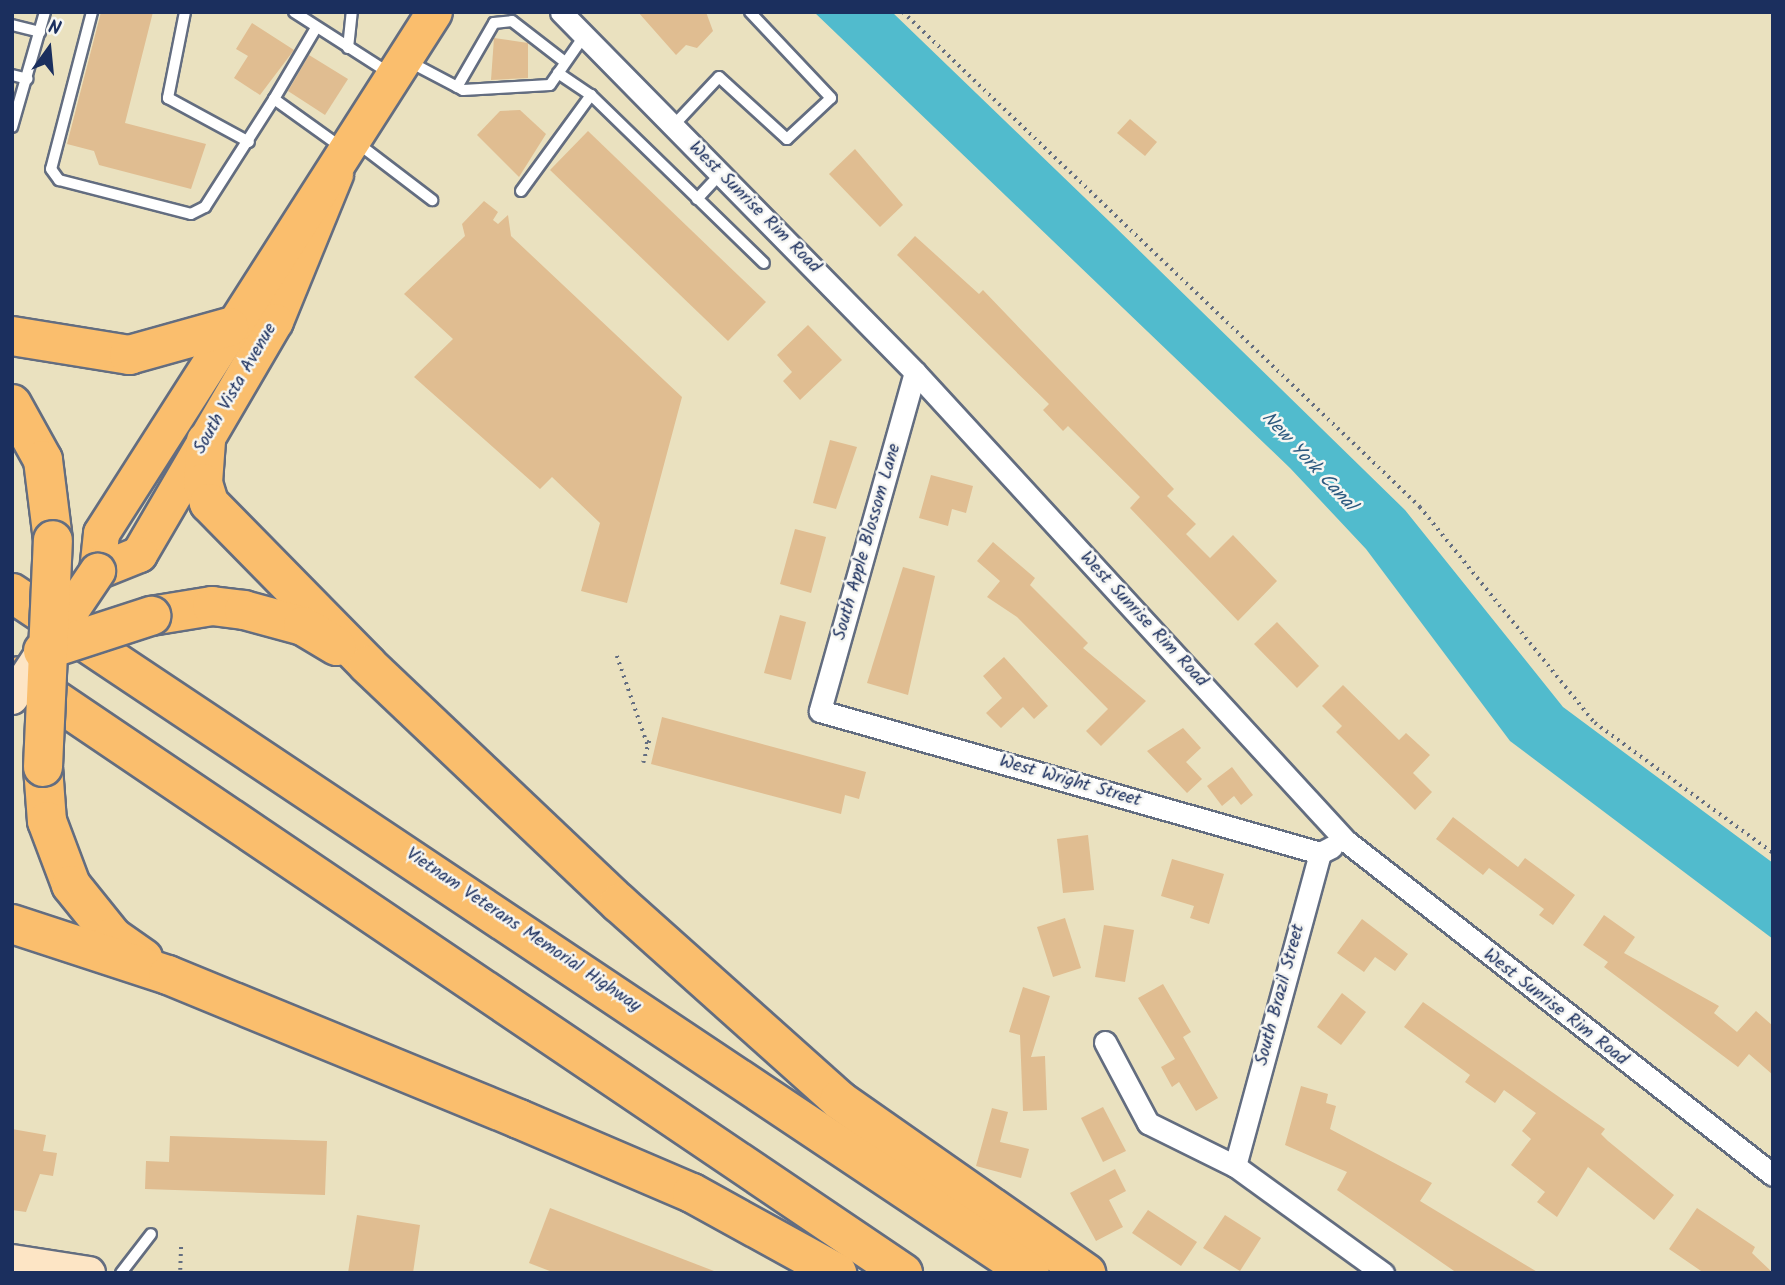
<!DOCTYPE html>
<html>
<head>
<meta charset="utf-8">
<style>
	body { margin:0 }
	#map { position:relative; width:1785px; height:1285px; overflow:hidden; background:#eae1bf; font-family:Kalam,sans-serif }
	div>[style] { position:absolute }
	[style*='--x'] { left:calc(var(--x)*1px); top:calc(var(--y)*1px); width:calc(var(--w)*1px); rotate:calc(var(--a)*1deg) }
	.water>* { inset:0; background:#51bbcd }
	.building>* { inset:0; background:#e0bd91 }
	.path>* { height:3.5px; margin-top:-1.75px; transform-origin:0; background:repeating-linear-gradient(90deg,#636d80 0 2px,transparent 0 7px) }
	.roads { filter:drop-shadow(2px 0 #636d80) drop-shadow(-2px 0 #636d80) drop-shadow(0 2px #636d80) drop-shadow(0 -2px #636d80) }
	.lane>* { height:10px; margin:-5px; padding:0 5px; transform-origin:5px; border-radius:5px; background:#fff }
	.street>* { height:21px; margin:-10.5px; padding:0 10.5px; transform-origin:10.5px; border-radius:10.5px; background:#fff }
	.secondary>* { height:32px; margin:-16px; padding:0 16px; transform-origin:16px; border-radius:16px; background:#fde5c5 }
	.primary>* { height:35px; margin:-17.5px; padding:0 17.5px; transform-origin:17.5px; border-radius:17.5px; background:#fabe6d }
	.highway>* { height:38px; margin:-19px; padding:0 19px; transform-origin:19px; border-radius:19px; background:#fabe6d }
	.bridges { filter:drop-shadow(2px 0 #636d80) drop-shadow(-2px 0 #636d80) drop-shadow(0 2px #636d80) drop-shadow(0 -2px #636d80) }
	.secondary-bridge>* { height:32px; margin:-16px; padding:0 16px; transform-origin:16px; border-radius:16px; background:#fde5c5 }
	.primary-bridge>* { height:35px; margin:-17.5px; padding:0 17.5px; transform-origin:17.5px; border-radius:17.5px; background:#fabe6d }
	.highway-bridge>* { height:38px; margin:-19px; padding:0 19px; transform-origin:19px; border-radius:19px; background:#fabe6d }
	span { translate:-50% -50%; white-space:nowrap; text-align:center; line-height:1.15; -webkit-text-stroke:5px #f6f6f2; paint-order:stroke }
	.street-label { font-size:18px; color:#1b2f5e }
	.water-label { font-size:19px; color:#2b597f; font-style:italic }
	.frame { position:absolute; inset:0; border:14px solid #1b2f5e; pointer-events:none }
	.north { position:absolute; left:14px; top:14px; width:70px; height:70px; -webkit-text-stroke:5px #f6f6f2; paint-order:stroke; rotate:15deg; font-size:19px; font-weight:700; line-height:28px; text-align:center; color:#1b2f5e }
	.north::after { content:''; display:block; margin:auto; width:24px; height:32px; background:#1b2f5e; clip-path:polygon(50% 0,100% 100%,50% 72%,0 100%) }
</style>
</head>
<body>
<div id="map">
	<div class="water">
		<i style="clip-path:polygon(814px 12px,892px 12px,1111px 223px,1405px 510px,1563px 707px,1773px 863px,1773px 939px,1510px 741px,1366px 549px,1290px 468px)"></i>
	</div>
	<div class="building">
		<i style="clip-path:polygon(101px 12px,153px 12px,125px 123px,206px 144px,191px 189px,99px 165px,94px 151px,67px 144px)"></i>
		<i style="clip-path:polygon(638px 12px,706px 12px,713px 31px,697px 48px,686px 45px,676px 55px)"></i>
		<i style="clip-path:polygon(252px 23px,294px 50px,260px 95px,234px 78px,248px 56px,236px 49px)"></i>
		<i style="clip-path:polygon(494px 38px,528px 43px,528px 78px,491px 80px)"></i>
		<i style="clip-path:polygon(309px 55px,348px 79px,325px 115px,288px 91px)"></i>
		<i style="clip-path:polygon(520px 110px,546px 134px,519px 177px,477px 135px,500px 111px)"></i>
		<i style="clip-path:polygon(1130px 119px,1157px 142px,1145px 156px,1117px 133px)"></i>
		<i style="clip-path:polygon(588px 131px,766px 302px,728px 341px,550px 170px)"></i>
		<i style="clip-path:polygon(855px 149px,903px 205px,880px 227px,829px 174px)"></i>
		<i style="clip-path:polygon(484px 201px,498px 212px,493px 220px,498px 224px,508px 215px,511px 236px,682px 397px,627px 603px,581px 591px,600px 523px,552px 477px,540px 489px,414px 377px,453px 339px,404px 294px,465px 236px,462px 224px)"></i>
		<i style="clip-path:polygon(915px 236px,979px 294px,983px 290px,1174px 489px,1167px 496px,1196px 524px,1186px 534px,1210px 558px,1233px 535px,1277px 581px,1238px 621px,1130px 508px,1140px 497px,1068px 426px,1063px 431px,1043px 410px,1049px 404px,897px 255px)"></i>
		<i style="clip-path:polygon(808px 325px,842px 360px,800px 400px,783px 381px,792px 372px,777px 355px)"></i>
		<i style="clip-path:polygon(830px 440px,857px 447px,836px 509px,813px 503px)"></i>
		<i style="clip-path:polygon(931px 475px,973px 486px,966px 513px,952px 509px,948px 526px,919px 518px)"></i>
		<i style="clip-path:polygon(795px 529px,826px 537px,811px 593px,780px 584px)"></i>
		<i style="clip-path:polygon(993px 542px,1035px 578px,1030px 585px,1088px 643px,1083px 648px,1146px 701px,1101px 746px,1086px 731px,1108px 709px,1017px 617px,987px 597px,1000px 581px,977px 561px)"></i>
		<i style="clip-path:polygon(903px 567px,935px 576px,908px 695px,867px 683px)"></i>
		<i style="clip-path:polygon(780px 615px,806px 622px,791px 680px,764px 673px)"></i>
		<i style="clip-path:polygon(1277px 622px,1319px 666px,1297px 688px,1254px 644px)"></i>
		<i style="clip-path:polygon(1004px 657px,1048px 706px,1034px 719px,1023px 707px,1001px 728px,986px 713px,1002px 698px,983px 676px)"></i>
		<i style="clip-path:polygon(1343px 685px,1399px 740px,1406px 733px,1430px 755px,1413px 773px,1432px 792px,1415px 810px,1336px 732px,1342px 726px,1322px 706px)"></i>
		<i style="clip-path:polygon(662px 717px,866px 772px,859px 799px,845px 795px,841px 814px,651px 764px)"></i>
		<i style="clip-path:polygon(1183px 728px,1201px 748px,1186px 762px,1202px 779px,1187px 793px,1147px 751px)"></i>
		<i style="clip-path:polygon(1232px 767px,1253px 795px,1241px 805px,1234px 796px,1222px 806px,1207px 786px)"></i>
		<i style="clip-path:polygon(1453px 817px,1518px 867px,1525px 858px,1575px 895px,1553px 925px,1539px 915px,1544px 909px,1489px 868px,1483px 875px,1436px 839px)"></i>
		<i style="clip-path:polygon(1088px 835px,1094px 890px,1063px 893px,1057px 839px)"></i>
		<i style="clip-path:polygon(1172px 859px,1224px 874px,1209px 924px,1190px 918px,1194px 906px,1161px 896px)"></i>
		<i style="clip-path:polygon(1604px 915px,1635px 937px,1624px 953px,1719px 1006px,1714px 1013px,1737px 1032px,1756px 1011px,1773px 1026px,1773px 1075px,1749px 1054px,1738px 1067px,1604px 967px,1608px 962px,1583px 945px)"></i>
		<i style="clip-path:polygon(1065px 918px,1081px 968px,1053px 977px,1037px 927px)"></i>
		<i style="clip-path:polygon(1362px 919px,1408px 954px,1395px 971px,1375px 957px,1364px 972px,1337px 953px)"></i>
		<i style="clip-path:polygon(1104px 925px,1134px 930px,1125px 982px,1095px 977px)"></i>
		<i style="clip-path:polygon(1163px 984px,1191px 1032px,1183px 1037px,1218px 1098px,1196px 1111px,1179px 1082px,1172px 1087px,1161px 1067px,1175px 1059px,1138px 998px)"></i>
		<i style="clip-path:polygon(1023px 987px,1050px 996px,1031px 1057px,1045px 1056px,1047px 1110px,1023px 1111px,1020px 1035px,1009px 1032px)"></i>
		<i style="clip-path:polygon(1342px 993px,1366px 1012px,1341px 1045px,1317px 1027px)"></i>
		<i style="clip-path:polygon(1423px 1002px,1605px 1129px,1601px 1134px,1608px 1141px,1674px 1195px,1654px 1220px,1588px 1167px,1557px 1217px,1537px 1202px,1545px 1192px,1511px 1165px,1531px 1139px,1522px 1131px,1536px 1113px,1504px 1090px,1495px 1103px,1465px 1082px,1470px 1075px,1404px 1027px)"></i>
		<i style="clip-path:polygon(1301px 1086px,1328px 1094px,1326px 1103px,1336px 1106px,1330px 1129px,1432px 1183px,1420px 1201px,1539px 1273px,1457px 1273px,1337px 1190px,1347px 1172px,1285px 1145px)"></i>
		<i style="clip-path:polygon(1103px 1107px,1126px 1151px,1103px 1162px,1081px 1118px)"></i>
		<i style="clip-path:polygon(992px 1108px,1008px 1112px,1000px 1142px,1029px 1149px,1021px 1178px,976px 1166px)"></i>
		<i style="clip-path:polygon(12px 1129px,46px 1135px,43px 1151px,57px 1153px,53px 1176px,40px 1174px,26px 1212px,12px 1210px)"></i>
		<i style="clip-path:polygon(170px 1136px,327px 1141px,325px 1195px,145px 1189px,146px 1161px,169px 1162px)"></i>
		<i style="clip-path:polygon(1115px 1169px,1126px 1191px,1109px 1200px,1123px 1227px,1096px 1241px,1070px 1193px)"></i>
		<i style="clip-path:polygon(550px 1208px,714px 1271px,714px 1273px,555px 1273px,529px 1263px)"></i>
		<i style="clip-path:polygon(1697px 1208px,1755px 1247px,1752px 1253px,1773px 1273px,1704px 1273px,1669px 1249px)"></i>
		<i style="clip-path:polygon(1148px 1210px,1197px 1242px,1181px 1266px,1132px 1233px)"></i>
		<i style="clip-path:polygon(357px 1215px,420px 1225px,413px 1273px,348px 1273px)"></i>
		<i style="clip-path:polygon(1225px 1215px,1261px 1238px,1240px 1271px,1203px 1248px)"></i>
	</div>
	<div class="path">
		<i style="--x:903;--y:12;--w:716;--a:43.75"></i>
		<i style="--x:1420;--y:507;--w:278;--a:51"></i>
		<i style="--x:1595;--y:723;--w:220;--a:36.1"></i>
		<i style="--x:617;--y:656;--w:95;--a:71"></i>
		<i style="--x:643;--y:763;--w:27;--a:-75"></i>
		<i style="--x:180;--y:1270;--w:24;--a:-88"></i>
	</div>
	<div class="roads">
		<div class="lane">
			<i style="--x:92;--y:12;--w:162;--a:104.6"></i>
			<i style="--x:51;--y:169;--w:14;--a:54"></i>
			<i style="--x:59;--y:180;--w:136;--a:14.4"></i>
			<i style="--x:191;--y:214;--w:16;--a:-27"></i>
			<i style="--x:205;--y:207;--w:128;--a:-57.4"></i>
			<i style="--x:274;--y:99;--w:82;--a:35.6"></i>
			<i style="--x:185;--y:12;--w:88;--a:101.2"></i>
			<i style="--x:168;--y:98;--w:92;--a:28.5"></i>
			<i style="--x:294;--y:12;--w:113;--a:32.7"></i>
			<i style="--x:12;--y:25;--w:29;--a:14"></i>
			<i style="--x:348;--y:48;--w:36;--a:-84"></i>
			<i style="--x:408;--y:61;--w:62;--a:27.8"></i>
			<i style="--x:463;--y:90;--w:87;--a:-3.3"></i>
			<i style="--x:550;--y:85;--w:60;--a:-55.2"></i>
			<i style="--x:558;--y:73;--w:40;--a:34"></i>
			<i style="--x:12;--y:75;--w:16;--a:14"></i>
			<i style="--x:457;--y:87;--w:74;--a:-60"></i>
			<i style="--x:494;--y:23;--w:18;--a:-6"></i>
			<i style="--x:512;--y:21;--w:67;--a:37.7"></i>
			<i style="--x:274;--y:99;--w:82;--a:-59.4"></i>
			<i style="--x:673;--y:126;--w:67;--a:-46.8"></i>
			<i style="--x:719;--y:77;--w:92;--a:42.4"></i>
			<i style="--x:787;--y:139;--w:60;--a:-43"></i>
			<i style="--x:831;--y:98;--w:118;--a:-133.3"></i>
			<i style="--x:12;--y:127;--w:120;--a:-74"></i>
			<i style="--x:356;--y:142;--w:96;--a:37.3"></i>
			<i style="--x:521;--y:191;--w:119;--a:-53.9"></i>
			<i style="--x:591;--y:95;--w:241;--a:44.2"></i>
			<i style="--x:697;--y:199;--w:34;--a:-47"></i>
			<i style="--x:121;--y:1273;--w:49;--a:-52.4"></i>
		</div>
		<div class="street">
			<i style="--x:561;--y:12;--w:505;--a:45.48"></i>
			<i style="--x:915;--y:372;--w:637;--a:47.42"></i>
			<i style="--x:1346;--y:841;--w:542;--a:38.03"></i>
			<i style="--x:915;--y:372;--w:352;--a:105.7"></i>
			<i style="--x:820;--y:711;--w:520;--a:15.85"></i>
			<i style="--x:1105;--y:1042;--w:92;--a:62"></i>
			<i style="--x:1148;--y:1123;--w:97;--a:26.3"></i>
			<i style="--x:1235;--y:1166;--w:183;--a:35.9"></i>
			<i style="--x:1235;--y:1166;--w:324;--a:-74.8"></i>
			<i style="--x:1320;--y:853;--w:13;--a:-27"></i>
		</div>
		<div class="secondary">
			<i style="--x:12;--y:1261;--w:78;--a:8.9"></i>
		</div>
		<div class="primary">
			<i style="--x:335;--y:174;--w:159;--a:112.2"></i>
			<i style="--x:275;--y:321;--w:270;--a:120.3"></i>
			<i style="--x:139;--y:554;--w:45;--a:158"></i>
			<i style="--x:97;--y:571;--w:38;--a:-84"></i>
			<i style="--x:101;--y:533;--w:618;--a:-57.42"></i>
		</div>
		<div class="highway">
			<i style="--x:12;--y:336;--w:119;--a:9.2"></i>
			<i style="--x:129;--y:355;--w:104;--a:-15.6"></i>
			<i style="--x:12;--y:404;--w:64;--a:61"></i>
			<i style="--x:43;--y:460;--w:81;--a:82.9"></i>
			<i style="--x:206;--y:441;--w:42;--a:94.1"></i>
			<i style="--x:203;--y:483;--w:21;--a:73"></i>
			<i style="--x:209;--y:503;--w:227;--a:45.5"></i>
			<i style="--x:368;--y:665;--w:346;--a:43.5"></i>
			<i style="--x:619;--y:903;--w:295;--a:41.8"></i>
			<i style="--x:839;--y:1100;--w:302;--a:35"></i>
			<i style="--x:12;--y:593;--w:1224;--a:33.74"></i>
			<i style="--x:151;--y:616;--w:62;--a:-9.3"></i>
			<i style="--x:212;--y:606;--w:32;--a:7"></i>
			<i style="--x:244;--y:610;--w:61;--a:15.2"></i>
			<i style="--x:303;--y:626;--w:39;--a:31"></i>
			<i style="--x:20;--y:676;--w:1066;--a:34.06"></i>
			<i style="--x:43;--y:767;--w:54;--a:85.8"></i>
			<i style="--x:47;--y:821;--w:68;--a:69.4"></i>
			<i style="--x:71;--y:885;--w:67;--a:51.1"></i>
			<i style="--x:113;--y:937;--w:37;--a:35"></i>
			<i style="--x:12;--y:924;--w:164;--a:18.1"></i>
			<i style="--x:168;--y:975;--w:379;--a:22.3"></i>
			<i style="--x:519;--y:1119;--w:188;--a:23.2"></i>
			<i style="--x:692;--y:1193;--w:166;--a:28.9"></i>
		</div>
	</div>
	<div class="bridges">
		<div class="secondary-bridge">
			<i style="--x:12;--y:698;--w:56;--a:-56.6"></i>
		</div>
		<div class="primary-bridge">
			<i style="--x:43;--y:651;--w:97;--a:-56"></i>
		</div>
		<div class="highway-bridge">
			<i style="--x:43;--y:651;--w:114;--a:-18"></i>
			<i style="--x:43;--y:767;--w:227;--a:-87.5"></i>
		</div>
	</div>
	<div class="street-label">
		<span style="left:754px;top:208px;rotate:45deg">West Sunrise Rim Road</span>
		<span style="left:236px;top:389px;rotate:-60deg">South Vista Avenue</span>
		<span style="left:868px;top:542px;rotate:-74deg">South Apple Blossom Lane</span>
		<span style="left:1143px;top:620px;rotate:47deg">West Sunrise Rim Road</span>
		<span style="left:1070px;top:782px;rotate:16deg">West Wright Street</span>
		<span style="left:523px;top:931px;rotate:34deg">Vietnam Veterans Memorial Highway</span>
		<span style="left:1281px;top:995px;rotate:-75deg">South Brazil Street</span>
		<span style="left:1555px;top:1008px;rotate:38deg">West Sunrise Rim Road</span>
	</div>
	<div class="water-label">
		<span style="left:1308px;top:462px;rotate:47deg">New York Canal</span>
	</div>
	<div class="frame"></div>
	<div class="north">N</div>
</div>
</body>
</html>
